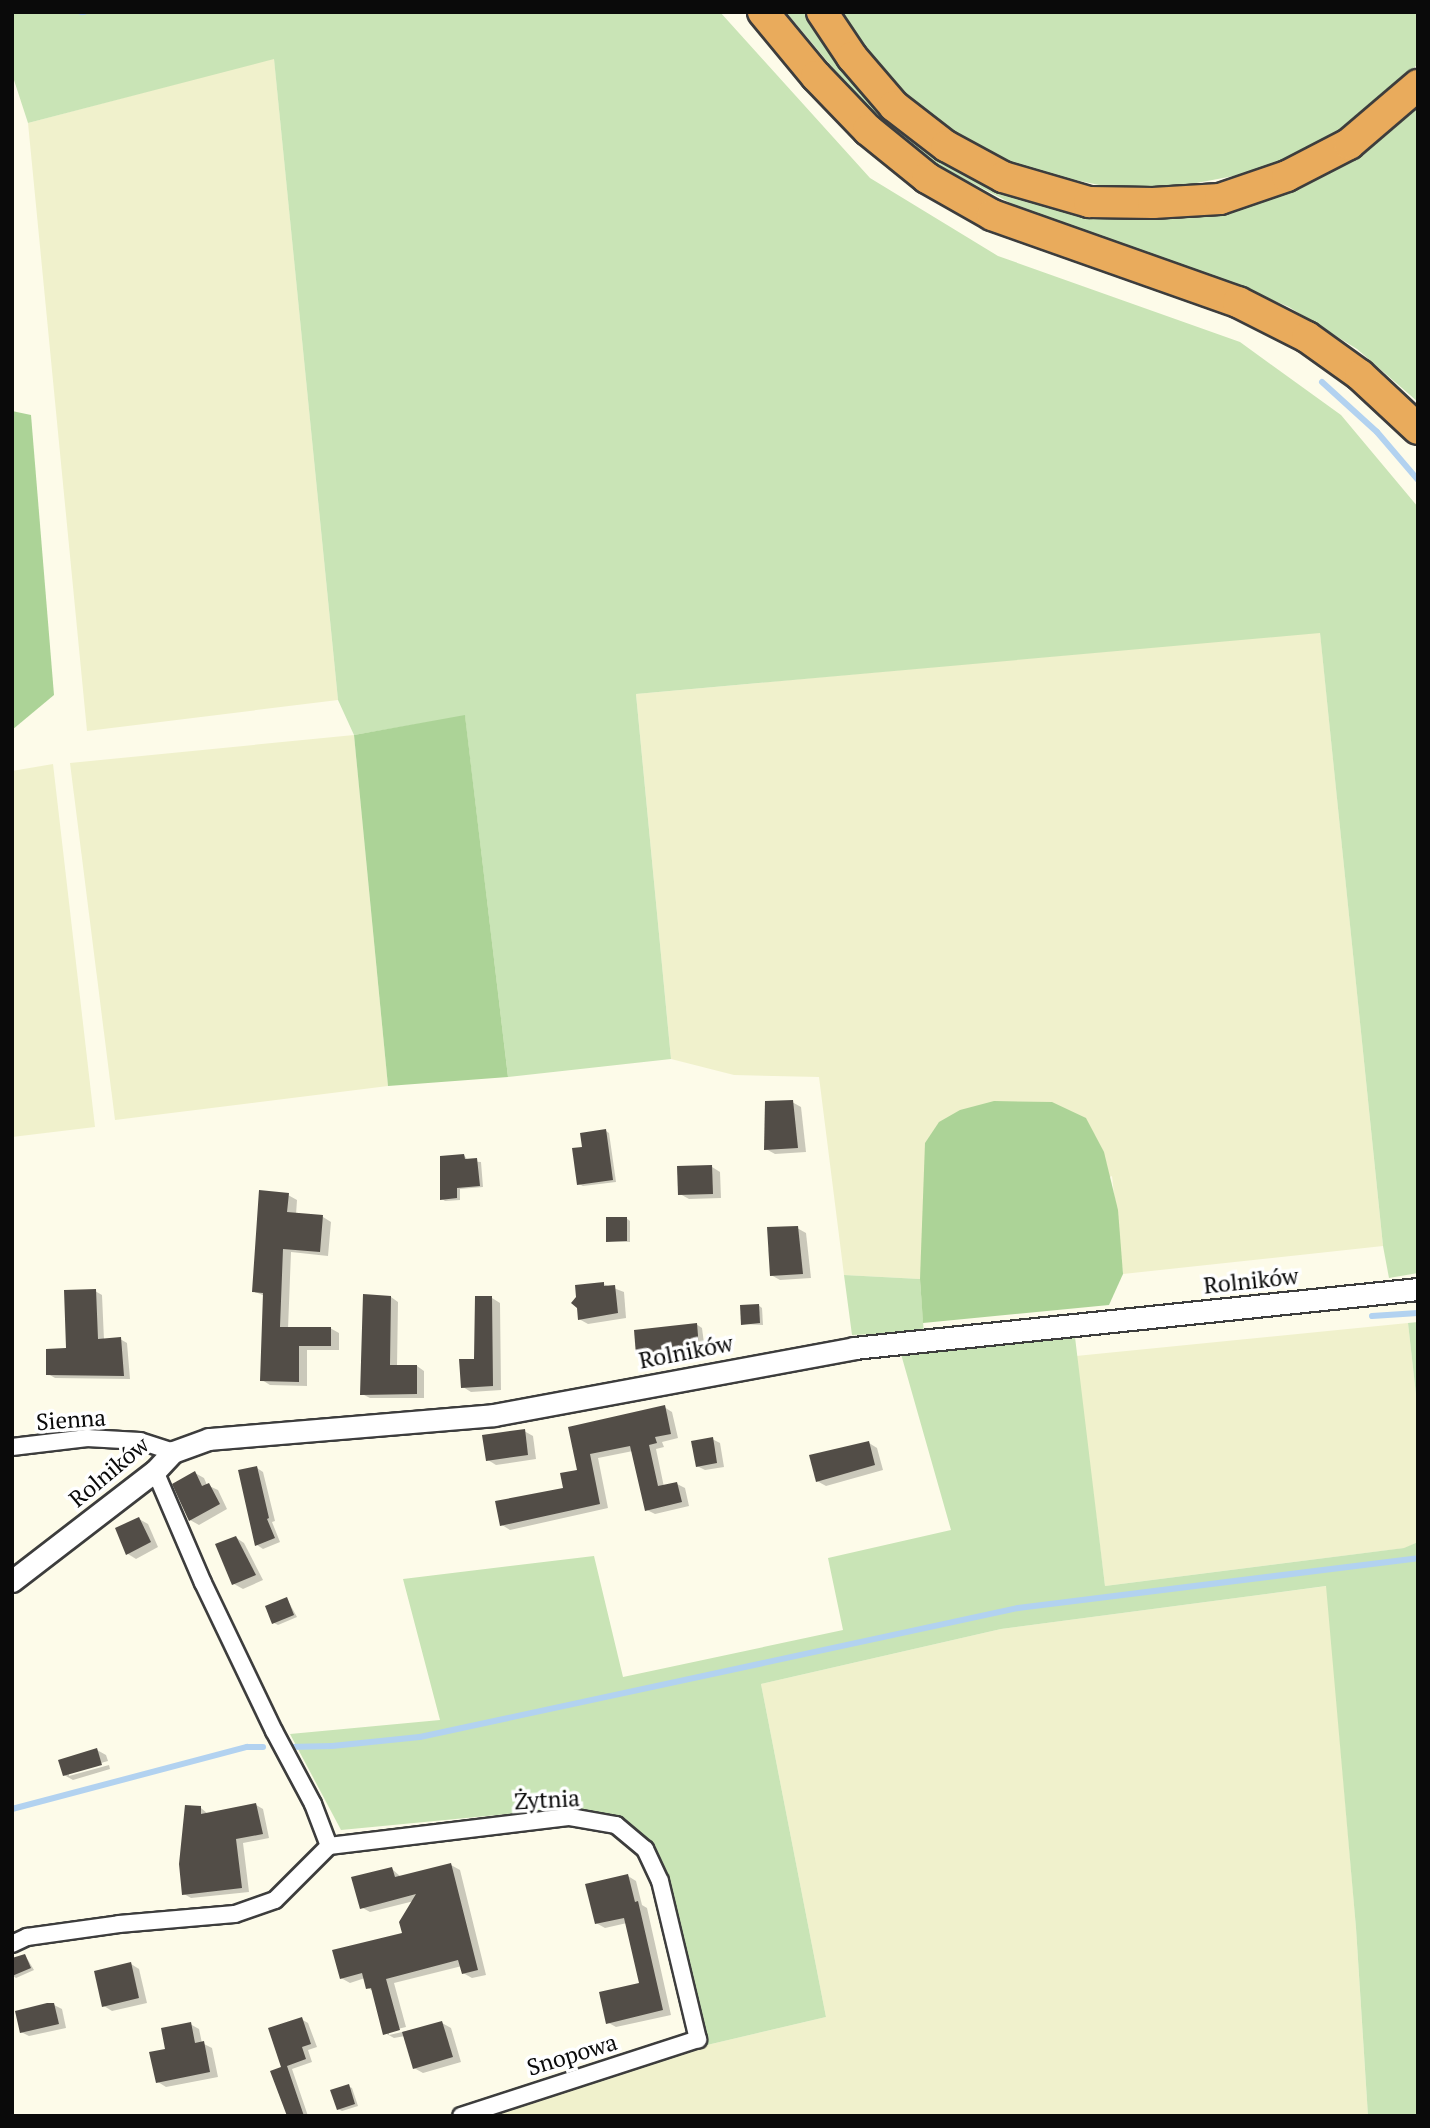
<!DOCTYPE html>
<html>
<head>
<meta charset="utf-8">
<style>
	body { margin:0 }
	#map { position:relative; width:1430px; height:2128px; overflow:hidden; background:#fdfbe9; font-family:"PT Serif",serif }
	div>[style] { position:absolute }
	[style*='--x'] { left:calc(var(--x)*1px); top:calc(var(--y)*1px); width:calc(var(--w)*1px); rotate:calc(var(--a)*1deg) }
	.farmland>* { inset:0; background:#f0f1cc }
	.green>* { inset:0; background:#c9e4b6 }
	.forest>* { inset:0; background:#acd397 }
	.shadow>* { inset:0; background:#0003 }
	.stream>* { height:6px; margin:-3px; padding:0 3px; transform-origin:3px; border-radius:3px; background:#b2d2f0 }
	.building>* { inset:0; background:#524d47 }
	.roads { filter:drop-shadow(2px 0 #3d3d3d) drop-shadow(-2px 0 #3d3d3d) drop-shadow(0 2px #3d3d3d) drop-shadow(0 -2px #3d3d3d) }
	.minor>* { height:16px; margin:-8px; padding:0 8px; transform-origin:8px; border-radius:8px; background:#fff }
	.tertiary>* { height:21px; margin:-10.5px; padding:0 10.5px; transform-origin:10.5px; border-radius:10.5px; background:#fff }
	.motorway>* { height:30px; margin:-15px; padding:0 15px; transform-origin:15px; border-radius:15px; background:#e9ab5c }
	span { translate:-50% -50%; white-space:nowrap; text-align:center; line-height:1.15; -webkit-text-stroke:7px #fff; paint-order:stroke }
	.street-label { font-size:23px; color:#0a0a0a }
	.frame { position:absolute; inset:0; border:14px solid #0a0a0a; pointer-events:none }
</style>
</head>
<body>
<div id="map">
	<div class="farmland">
		<i style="clip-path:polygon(274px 58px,338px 700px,87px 731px,28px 123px)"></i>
		<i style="clip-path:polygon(1320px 632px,1383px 1246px,1123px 1274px,1112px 1176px,922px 1264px,920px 1279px,844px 1275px,819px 1077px,734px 1075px,671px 1059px,636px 694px)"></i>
		<i style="clip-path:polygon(354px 735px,388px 1086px,115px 1120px,70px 763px)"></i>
		<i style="clip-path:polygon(53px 764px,95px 1127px,12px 1137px,12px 771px)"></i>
		<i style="clip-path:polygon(1408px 1323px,1418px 1412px,1418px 1542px,1405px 1548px,1105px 1586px,1076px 1356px)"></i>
		<i style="clip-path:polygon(1327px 1586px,1356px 1928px,1368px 2116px,480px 2116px,707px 2045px,826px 2017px,761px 1684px,1001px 1629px)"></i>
	</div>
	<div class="green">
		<i style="clip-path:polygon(12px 12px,720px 12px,870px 178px,998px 256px,1240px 342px,1341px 415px,1418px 507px,1418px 1273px,1389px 1278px,1383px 1246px,1320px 633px,636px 694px,671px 1059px,508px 1077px,465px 716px,354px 735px,338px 700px,274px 59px,28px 123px,12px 74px)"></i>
		<i style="clip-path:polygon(786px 12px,807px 12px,827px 48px,860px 88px,971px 175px,1023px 199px,1093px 213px,1171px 217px,1219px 209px,1418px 104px,1418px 402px,1357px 349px,1289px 307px,1220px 278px,1038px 217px,939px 166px,897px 137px,858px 98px)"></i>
		<i style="clip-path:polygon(836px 12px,1418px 12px,1418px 64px,1359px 118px,1290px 157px,1239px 175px,1170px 188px,1104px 186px,1046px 174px,1000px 160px,947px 129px,899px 91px,864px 56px)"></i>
		<i style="clip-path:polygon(844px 1275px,920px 1279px,925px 1349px,1075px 1337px,1105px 1586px,1404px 1548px,1418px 1542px,1418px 2116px,1368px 2116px,1356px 1928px,1326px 1586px,1001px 1629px,761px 1684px,826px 2017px,707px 2045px,667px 1878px,651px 1845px,614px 1816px,569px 1808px,341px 1830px,290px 1734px,440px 1720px,403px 1579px,594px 1556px,623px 1677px,843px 1630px,828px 1558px,951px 1530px,895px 1333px,852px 1335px)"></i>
		<i style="clip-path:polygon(1418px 1322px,1418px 1412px,1408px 1323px)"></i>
	</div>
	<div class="forest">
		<i style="clip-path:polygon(12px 411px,31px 415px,54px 695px,12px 730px)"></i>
		<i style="clip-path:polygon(465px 715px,508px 1077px,388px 1086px,354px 735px)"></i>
		<i style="clip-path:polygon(994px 1101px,1052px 1102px,1086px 1118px,1104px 1152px,1118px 1210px,1123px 1274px,1109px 1305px,923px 1323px,920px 1279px,925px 1143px,939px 1122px,960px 1110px)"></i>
	</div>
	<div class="shadow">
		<i style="clip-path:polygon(792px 1102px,801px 1107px,806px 1152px,775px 1154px,766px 1149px)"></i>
		<i style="clip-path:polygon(606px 1131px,609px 1133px,616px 1182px,583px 1186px,579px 1184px)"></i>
		<i style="clip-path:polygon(464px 1155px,468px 1161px,481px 1162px,483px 1187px,460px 1189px,460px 1200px,445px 1201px,442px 1199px)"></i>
		<i style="clip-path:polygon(712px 1167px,720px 1172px,721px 1198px,689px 1199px,680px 1194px)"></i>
		<i style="clip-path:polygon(288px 1195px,297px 1200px,296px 1215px,323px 1217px,331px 1222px,328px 1256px,291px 1252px,288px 1329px,330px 1328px,339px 1333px,339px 1350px,307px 1350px,307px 1386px,270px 1385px,262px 1380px,265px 1296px,253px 1291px)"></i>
		<i style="clip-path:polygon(626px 1218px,630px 1221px,630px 1242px,608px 1241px)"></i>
		<i style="clip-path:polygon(797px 1228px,806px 1233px,811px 1278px,780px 1280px,771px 1275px)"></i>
		<i style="clip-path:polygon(603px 1284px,624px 1292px,626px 1318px,588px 1324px,579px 1319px)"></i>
		<i style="clip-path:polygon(95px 1291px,102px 1295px,104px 1340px,120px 1339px,127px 1343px,130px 1379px,55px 1378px,48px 1374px,68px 1350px)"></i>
		<i style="clip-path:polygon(391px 1297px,398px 1302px,397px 1367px,417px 1366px,424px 1371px,424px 1398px,370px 1398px,362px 1394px)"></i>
		<i style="clip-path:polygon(492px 1298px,500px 1303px,501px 1390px,471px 1392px,463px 1387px,476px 1361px)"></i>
		<i style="clip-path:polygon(758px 1305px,762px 1308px,763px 1325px,742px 1324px)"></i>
		<i style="clip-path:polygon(696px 1324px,702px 1328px,705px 1351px,644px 1358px,638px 1354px)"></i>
		<i style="clip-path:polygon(664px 1407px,672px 1412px,678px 1438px,662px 1442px,664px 1447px,656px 1449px,664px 1487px,677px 1484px,685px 1488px,689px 1506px,655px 1514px,647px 1510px,633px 1451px,598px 1458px,608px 1508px,510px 1530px,502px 1525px,565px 1490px,579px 1471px,570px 1429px)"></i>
		<i style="clip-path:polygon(524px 1431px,533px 1436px,536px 1459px,496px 1465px,488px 1460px)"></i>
		<i style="clip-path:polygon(712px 1439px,720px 1443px,724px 1467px,705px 1470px,697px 1466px)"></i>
		<i style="clip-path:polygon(869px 1443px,877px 1448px,883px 1470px,826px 1486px,817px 1481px)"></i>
		<i style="clip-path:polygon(257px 1468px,263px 1472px,275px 1521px,272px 1522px,280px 1542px,263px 1549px,257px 1545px)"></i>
		<i style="clip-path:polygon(195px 1473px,204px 1478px,207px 1485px,218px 1490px,227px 1509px,199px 1525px,190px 1520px)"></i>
		<i style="clip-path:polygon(139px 1519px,148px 1524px,158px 1547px,136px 1559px,128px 1554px)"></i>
		<i style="clip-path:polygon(235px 1537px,244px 1543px,263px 1580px,243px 1589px,234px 1584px)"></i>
		<i style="clip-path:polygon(287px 1599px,297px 1617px,278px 1625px,274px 1623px)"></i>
		<i style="clip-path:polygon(97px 1750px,106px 1755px,108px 1761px,69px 1772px,69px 1776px,109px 1765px,110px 1769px,73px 1780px,64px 1775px)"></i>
		<i style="clip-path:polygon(256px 1805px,263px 1809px,269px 1838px,243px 1843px,249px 1892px,191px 1898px,184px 1894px,201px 1808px,208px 1814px)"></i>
		<i style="clip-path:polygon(451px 1865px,460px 1870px,486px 1975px,472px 1978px,463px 1973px,462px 1966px,394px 1983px,406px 2027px,389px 2031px,389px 2035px,442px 2023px,451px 2028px,461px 2062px,423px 2073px,414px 2068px,405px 2036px,394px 2038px,385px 2033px,373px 1991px,368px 1988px,365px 1978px,350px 1983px,341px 1978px,404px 1934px,414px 1901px,370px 1912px,361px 1907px,392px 1869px,401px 1877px)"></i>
		<i style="clip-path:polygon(628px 1876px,636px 1881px,642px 1905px,647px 1908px,671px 2015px,616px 2027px,607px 2022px,641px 1984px,627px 1923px,605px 1928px,596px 1923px)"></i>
		<i style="clip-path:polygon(25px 1955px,34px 1970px,16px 1978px,13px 1976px)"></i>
		<i style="clip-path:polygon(131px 1964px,139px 1969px,147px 2003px,112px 2011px,104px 2006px)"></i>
		<i style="clip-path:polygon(54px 2005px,62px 2009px,66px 2028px,29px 2036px,21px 2032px)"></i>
		<i style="clip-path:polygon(301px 2019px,308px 2023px,317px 2047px,308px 2050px,312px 2062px,292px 2069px,308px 2116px,289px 2116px,284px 2068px)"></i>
		<i style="clip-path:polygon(190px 2024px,199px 2029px,202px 2043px,212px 2048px,218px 2077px,166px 2087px,158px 2082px,168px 2050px)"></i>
		<i style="clip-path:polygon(348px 2086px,352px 2088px,358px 2106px,342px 2111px,338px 2109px)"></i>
	</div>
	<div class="stream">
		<i style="--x:81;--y:12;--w:3;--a:0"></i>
		<i style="--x:1322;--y:382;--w:74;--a:42.3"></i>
		<i style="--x:1377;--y:432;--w:63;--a:49.5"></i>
		<i style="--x:1372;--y:1316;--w:46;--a:-3.7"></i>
		<i style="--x:289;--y:1747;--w:43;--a:-1.3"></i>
		<i style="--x:332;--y:1746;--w:88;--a:-5.8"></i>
		<i style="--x:420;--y:1737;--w:612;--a:-12.17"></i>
		<i style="--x:1018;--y:1608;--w:403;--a:-7.1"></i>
		<i style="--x:12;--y:1809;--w:243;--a:-14.8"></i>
		<i style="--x:247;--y:1747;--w:16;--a:0"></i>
	</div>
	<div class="building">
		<i style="clip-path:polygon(793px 1100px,798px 1148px,764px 1150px,765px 1101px)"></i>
		<i style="clip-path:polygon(606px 1129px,613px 1180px,577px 1185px,572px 1148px,582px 1147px,580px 1133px)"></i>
		<i style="clip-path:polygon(464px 1154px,465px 1159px,477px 1158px,480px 1186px,457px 1188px,457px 1198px,440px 1200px,440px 1156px)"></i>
		<i style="clip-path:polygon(712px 1165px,713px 1194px,678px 1195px,677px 1166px)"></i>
		<i style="clip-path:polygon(259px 1190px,289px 1193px,287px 1212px,323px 1215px,320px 1252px,283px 1249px,280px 1327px,331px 1327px,331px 1346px,299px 1346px,299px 1382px,260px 1381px,263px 1293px,252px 1292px)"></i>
		<i style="clip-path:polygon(606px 1217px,627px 1217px,627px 1241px,606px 1242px)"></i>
		<i style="clip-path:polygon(798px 1226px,803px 1274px,770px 1276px,767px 1227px)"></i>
		<i style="clip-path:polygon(604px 1282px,604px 1286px,615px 1285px,618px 1313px,578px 1320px,577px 1308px,571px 1303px,576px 1297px,575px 1285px)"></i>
		<i style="clip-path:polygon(96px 1289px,98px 1339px,121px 1337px,124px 1376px,46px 1375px,46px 1349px,66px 1348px,64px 1290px)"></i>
		<i style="clip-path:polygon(363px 1294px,391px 1296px,390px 1365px,417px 1365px,417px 1394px,360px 1395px)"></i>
		<i style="clip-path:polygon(475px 1296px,492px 1296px,493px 1386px,461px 1388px,459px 1359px,474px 1359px)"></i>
		<i style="clip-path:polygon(759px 1304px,760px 1323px,741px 1325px,740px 1305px)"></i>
		<i style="clip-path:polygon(697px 1323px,699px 1349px,636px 1355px,634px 1330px)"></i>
		<i style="clip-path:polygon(665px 1405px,671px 1434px,655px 1437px,657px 1443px,649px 1445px,658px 1486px,677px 1482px,682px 1502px,645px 1511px,630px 1446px,590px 1454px,600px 1504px,500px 1526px,495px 1501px,563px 1488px,560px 1473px,577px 1470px,568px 1427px)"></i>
		<i style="clip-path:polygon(525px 1429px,528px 1455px,486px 1461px,482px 1435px)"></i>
		<i style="clip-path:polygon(713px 1437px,717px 1463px,696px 1467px,691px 1441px)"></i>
		<i style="clip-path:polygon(869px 1441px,875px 1465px,816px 1482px,809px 1455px)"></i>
		<i style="clip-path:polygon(257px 1466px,269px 1518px,267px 1519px,275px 1538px,255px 1546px,238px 1470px)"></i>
		<i style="clip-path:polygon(195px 1471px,202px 1486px,209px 1483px,220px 1504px,189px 1521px,172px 1484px)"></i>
		<i style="clip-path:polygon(139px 1517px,151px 1542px,126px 1555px,115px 1528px)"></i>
		<i style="clip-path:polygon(236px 1536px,256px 1575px,232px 1585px,215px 1544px)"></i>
		<i style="clip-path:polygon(287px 1597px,294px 1615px,272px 1624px,265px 1606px)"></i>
		<i style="clip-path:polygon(97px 1748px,102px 1765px,63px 1776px,58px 1760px)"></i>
		<i style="clip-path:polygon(256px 1803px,263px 1834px,236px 1839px,242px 1888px,182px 1895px,179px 1864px,185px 1805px,201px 1806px,201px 1814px)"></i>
		<i style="clip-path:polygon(451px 1863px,478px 1970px,462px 1974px,458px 1960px,386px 1979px,400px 2030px,383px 2035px,371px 1988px,366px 1989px,362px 1973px,340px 1979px,332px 1950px,402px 1933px,399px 1922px,416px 1894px,360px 1909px,351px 1877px,392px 1867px,395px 1877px)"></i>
		<i style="clip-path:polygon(628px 1874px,635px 1902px,638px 1901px,663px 2010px,606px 2024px,599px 1992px,639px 1983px,624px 1918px,595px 1924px,585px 1884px)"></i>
		<i style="clip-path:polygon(25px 1954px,31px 1968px,12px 1976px,12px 1958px)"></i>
		<i style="clip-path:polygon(131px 1962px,139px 1998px,102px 2007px,94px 1971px)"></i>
		<i style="clip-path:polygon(47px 2003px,54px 2003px,59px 2024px,20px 2033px,15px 2011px)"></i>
		<i style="clip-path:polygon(302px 2017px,311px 2044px,302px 2047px,306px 2059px,287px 2066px,304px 2116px,287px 2116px,270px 2071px,281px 2067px,268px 2028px)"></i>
		<i style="clip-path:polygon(442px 2021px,453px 2057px,413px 2069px,402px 2032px)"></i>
		<i style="clip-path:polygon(191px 2022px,195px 2043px,204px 2041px,210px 2072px,156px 2083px,149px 2052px,165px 2049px,161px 2028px)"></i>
		<i style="clip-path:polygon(349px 2084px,355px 2104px,337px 2110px,330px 2090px)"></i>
	</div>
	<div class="roads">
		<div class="minor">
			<i style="--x:12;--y:1447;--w:76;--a:-6.8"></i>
			<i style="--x:87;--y:1438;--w:53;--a:3.2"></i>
			<i style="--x:140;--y:1441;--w:35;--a:18"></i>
			<i style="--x:329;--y:1846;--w:243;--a:-6.9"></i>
			<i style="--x:570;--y:1817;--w:47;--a:9.9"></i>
			<i style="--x:616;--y:1825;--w:38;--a:40"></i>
			<i style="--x:645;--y:1849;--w:35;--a:65"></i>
			<i style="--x:660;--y:1881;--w:163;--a:76.5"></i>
			<i style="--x:698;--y:2039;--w:249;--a:162"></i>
			<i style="--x:12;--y:1944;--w:17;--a:-25"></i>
			<i style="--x:27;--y:1937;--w:93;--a:-8"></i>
			<i style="--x:119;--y:1924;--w:116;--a:-4.9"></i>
			<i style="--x:235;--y:1914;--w:42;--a:-19.3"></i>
			<i style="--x:275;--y:1900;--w:76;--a:-45"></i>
			<i style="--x:329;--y:1846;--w:45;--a:-110.9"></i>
			<i style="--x:313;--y:1804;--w:83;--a:-118.1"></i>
			<i style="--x:274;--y:1731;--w:164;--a:-115.6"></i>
			<i style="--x:203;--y:1583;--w:122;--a:-113.2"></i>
		</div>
		<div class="tertiary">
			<i style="--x:12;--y:1581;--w:180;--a:-37.6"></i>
			<i style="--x:155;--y:1471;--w:26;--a:-47"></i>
			<i style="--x:173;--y:1452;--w:38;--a:-20"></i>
			<i style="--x:209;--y:1439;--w:286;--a:-4.8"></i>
			<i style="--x:494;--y:1415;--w:366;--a:-10.5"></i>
			<i style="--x:854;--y:1348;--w:567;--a:-5.97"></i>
		</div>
		<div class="motorway">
			<i style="--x:763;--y:12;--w:83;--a:50.4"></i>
			<i style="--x:816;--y:76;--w:75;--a:46.1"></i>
			<i style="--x:868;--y:130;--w:76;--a:39.1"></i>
			<i style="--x:927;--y:178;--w:75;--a:29.6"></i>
			<i style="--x:992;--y:215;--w:261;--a:19.5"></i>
			<i style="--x:1238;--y:302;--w:77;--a:26.9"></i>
			<i style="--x:1307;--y:337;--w:65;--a:35.6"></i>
			<i style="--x:1360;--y:375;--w:79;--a:43"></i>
			<i style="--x:822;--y:12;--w:54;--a:56.3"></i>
			<i style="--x:852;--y:57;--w:65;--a:49.4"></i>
			<i style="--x:894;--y:106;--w:66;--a:37.6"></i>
			<i style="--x:946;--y:146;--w:65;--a:28.5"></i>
			<i style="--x:1003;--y:177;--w:90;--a:16.2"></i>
			<i style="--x:1089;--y:202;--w:64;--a:0.9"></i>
			<i style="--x:1153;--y:203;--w:67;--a:-3.4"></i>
			<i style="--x:1220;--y:199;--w:71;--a:-18.9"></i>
			<i style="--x:1287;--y:176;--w:70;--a:-27.3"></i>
			<i style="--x:1349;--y:144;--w:91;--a:-40.5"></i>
		</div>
	</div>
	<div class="street-label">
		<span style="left:1251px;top:1281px;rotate:-6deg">Rolników</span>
		<span style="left:686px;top:1352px;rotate:-11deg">Rolników</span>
		<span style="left:71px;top:1420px;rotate:-4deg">Sienna</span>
		<span style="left:109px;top:1472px;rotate:-40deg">Rolników</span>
		<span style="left:547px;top:1800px;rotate:-3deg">Żytnia</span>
		<span style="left:572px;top:2055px;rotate:-17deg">Snopowa</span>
	</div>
	<div class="frame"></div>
</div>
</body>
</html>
